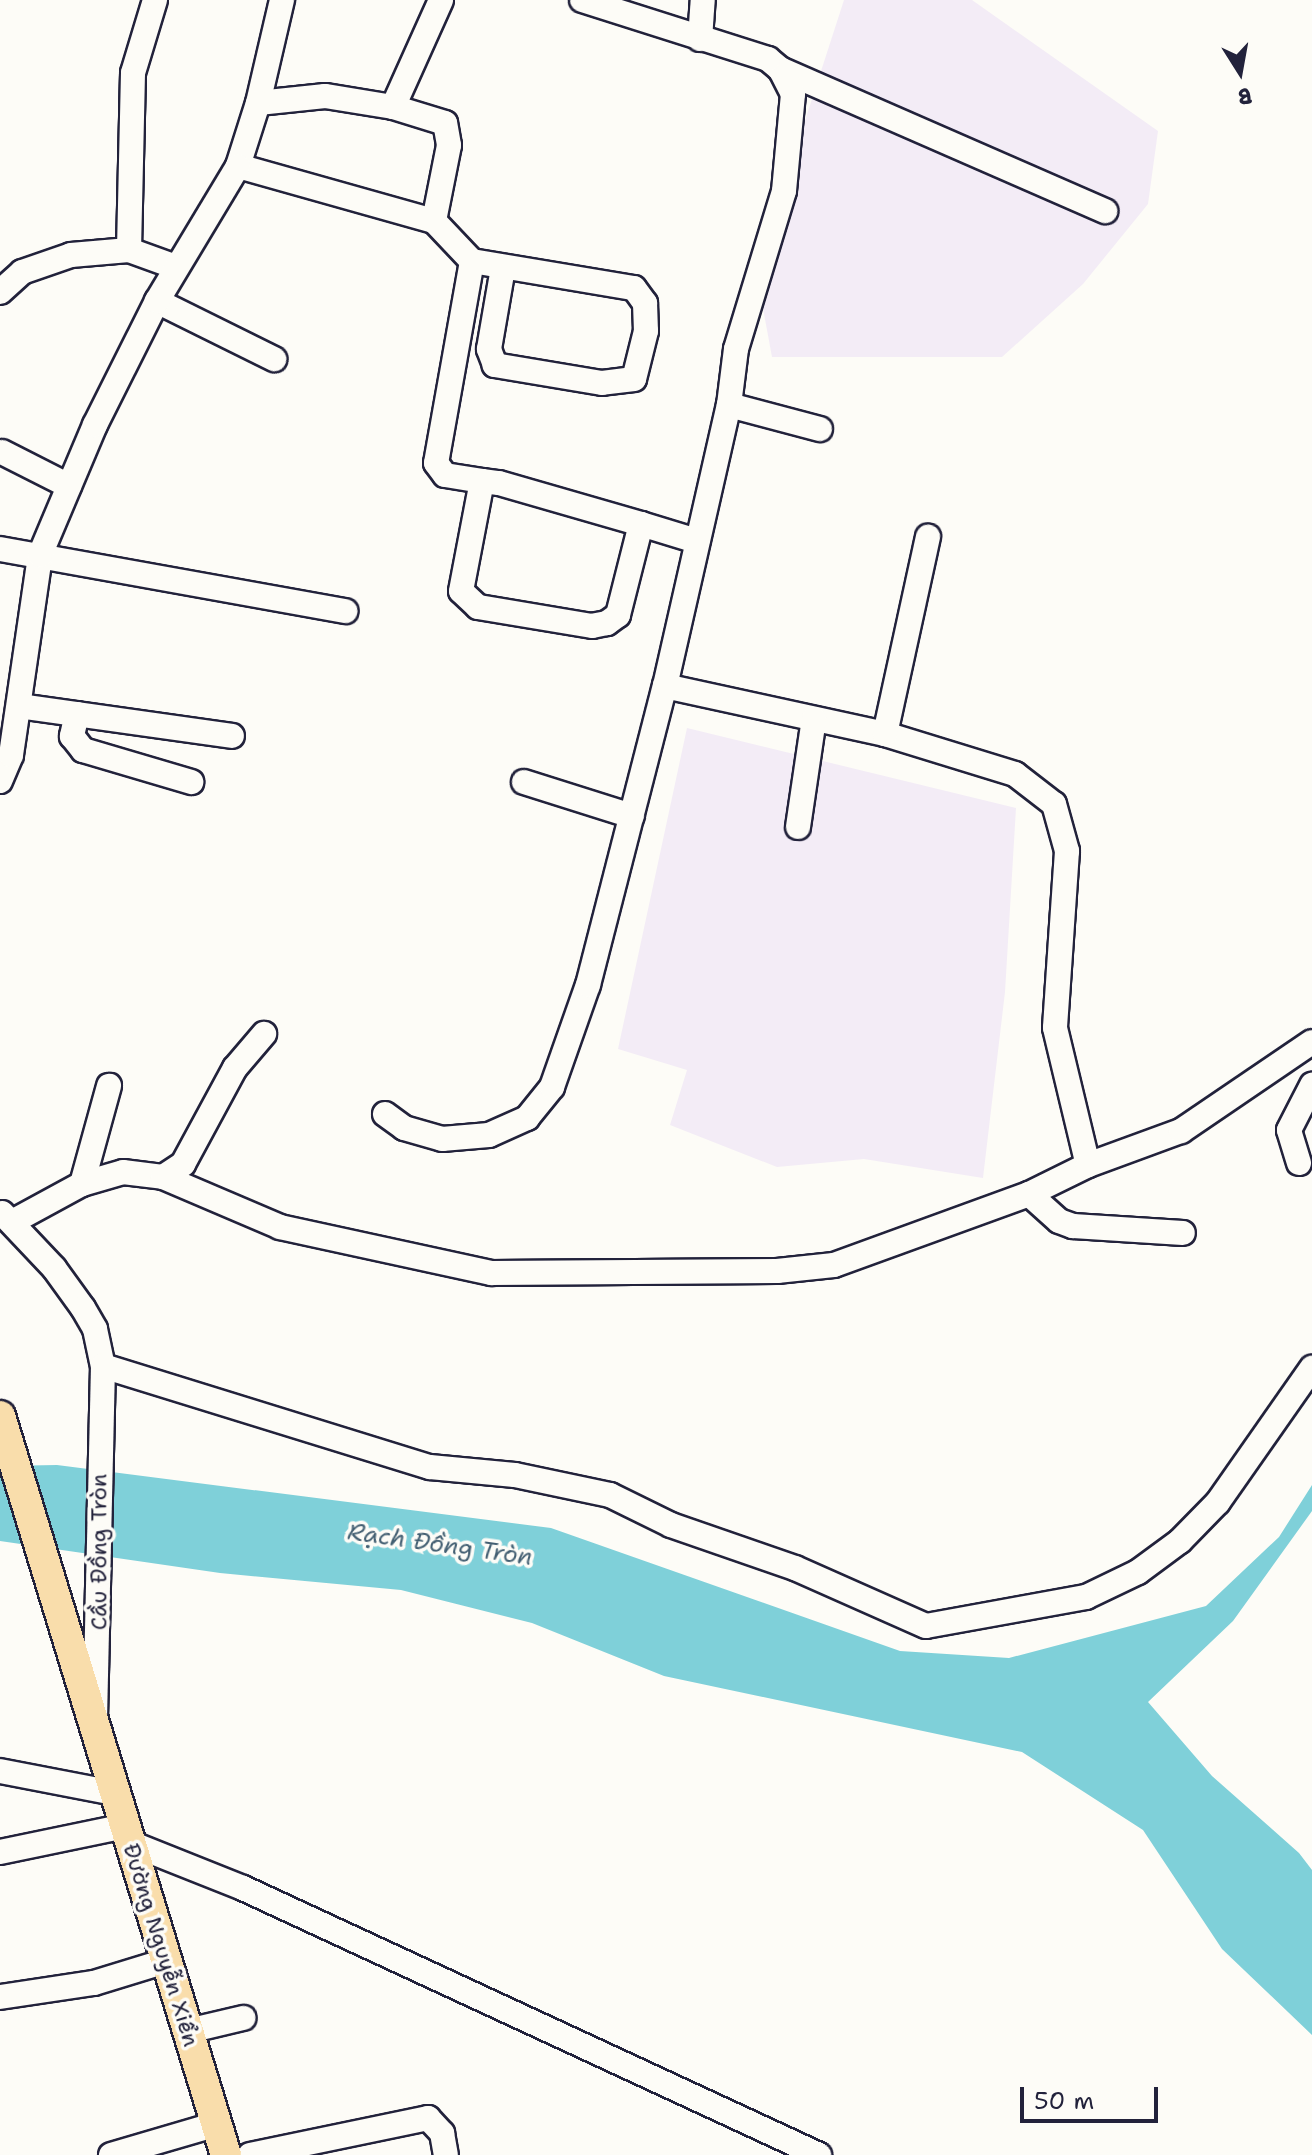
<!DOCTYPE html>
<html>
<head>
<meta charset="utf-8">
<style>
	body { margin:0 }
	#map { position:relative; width:1312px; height:2155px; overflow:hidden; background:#fdfcf7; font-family:"Shantell Sans",sans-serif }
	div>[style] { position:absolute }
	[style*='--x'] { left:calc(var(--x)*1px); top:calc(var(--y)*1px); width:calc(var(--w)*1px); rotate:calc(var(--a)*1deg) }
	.built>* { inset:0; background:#f3ecf6 }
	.water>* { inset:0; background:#7fd0d9 }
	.roads { filter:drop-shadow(2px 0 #22223b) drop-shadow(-2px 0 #22223b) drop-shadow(0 2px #22223b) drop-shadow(0 -2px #22223b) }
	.minor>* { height:24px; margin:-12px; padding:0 12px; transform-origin:12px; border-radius:12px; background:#fdfcf7 }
	.major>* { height:30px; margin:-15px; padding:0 15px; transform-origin:15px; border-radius:15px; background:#f9ddab }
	span { translate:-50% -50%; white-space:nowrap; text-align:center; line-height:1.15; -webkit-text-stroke:7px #fdfcf7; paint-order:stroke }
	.street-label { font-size:22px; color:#22223b }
	.water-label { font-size:24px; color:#435f72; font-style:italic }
	.north { position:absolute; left:1200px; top:32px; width:80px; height:80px; -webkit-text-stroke:6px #fdfcf7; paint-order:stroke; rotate:169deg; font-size:22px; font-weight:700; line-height:32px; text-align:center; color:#22223b }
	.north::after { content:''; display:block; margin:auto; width:28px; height:36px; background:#22223b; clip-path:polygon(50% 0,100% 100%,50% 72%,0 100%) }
	.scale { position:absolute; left:1020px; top:2087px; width:138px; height:36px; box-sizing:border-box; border:4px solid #22223b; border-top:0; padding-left:10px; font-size:24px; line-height:28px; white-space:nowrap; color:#22223b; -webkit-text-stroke:6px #fdfcf7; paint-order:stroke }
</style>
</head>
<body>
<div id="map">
	<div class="built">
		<i style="clip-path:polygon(844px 0,972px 0,1158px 131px,1148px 204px,1083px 284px,1002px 357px,772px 357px,762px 303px,779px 201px)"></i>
		<i style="clip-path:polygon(687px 728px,1016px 808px,1005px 992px,983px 1178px,864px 1159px,777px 1167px,670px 1125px,687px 1070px,618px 1049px)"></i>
	</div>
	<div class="water">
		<i style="clip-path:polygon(57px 1465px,551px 1528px,900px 1651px,1009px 1658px,1206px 1606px,1279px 1537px,1312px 1485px,1312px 1511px,1233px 1621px,1148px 1702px,1212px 1776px,1299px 1853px,1312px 1870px,1312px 2035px,1222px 1949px,1143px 1830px,1022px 1752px,664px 1676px,532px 1623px,401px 1590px,220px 1573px,0 1541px,0 1466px)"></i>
	</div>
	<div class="roads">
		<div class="minor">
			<i style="--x:155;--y:0;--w:76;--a:106.8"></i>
			<i style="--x:133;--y:73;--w:177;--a:91.3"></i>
			<i style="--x:129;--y:250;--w:50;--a:19.9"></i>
			<i style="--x:700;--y:39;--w:39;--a:-86"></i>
			<i style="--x:780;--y:69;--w:355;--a:23.6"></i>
			<i style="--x:258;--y:103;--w:106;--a:-76.9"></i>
			<i style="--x:393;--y:107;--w:117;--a:-65.8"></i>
			<i style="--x:434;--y:221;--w:77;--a:-78.8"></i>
			<i style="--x:449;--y:145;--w:22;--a:-100"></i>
			<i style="--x:445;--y:123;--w:54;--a:-162.9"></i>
			<i style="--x:393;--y:107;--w:69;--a:-170.8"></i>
			<i style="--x:325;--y:96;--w:67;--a:174"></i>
			<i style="--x:258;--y:103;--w:66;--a:107.6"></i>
			<i style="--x:238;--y:166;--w:204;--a:15.7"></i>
			<i style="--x:434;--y:221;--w:55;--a:46.5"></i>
			<i style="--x:472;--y:261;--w:164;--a:9.5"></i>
			<i style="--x:634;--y:288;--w:19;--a:54"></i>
			<i style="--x:645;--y:303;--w:28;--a:88"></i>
			<i style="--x:646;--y:331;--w:49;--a:104"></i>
			<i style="--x:634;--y:379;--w:32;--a:173"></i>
			<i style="--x:602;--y:383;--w:109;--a:-170.5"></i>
			<i style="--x:495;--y:365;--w:17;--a:-111"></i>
			<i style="--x:489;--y:349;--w:82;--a:-80.2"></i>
			<i style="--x:472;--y:261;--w:205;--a:100.1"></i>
			<i style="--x:436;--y:463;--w:15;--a:53"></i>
			<i style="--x:445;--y:475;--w:37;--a:9"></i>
			<i style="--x:0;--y:292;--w:30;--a:-42"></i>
			<i style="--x:22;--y:272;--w:52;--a:-19.1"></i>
			<i style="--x:71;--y:255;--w:58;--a:-4.9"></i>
			<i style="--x:157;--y:301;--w:131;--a:26.4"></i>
			<i style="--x:729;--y:405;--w:94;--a:14.8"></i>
			<i style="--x:2;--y:452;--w:75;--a:26.9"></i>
			<i style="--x:641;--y:524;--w:94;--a:104.2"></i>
			<i style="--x:618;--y:615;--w:14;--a:144"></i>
			<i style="--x:607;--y:623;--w:15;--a:169"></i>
			<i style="--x:592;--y:626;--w:116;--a:-170.5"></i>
			<i style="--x:478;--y:607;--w:23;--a:-137"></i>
			<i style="--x:461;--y:591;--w:112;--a:-79.2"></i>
			<i style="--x:482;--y:481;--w:17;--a:7"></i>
			<i style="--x:499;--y:483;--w:148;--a:16.1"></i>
			<i style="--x:641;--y:524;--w:59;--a:16.9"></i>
			<i style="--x:0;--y:549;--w:351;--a:10.2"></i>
			<i style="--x:665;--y:686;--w:225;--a:12.3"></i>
			<i style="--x:885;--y:734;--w:136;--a:17.1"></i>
			<i style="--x:1015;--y:774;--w:49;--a:37.6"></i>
			<i style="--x:1054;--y:804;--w:49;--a:74.5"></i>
			<i style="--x:1067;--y:851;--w:177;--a:93.9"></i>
			<i style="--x:1055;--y:1028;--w:141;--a:76.5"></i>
			<i style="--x:19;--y:706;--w:215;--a:8"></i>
			<i style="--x:77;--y:714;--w:23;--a:103"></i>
			<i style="--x:72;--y:736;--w:18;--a:52"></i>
			<i style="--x:83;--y:750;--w:113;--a:16.5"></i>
			<i style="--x:885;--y:734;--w:202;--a:-77.7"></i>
			<i style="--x:0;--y:781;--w:28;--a:-67"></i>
			<i style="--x:11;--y:755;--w:202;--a:-81.7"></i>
			<i style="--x:40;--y:555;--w:141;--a:-67.1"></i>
			<i style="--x:95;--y:425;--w:139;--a:-63.4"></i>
			<i style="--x:157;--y:301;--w:157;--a:-59"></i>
			<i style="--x:524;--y:782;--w:113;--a:17.5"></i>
			<i style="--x:798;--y:827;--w:109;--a:-81.6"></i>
			<i style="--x:385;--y:1114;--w:24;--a:36"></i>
			<i style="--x:404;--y:1128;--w:40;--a:16"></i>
			<i style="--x:442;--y:1139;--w:47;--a:-4.9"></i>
			<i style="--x:489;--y:1135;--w:42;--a:-24.1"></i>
			<i style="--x:527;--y:1118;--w:40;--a:-51"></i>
			<i style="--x:552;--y:1087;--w:108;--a:-70.6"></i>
			<i style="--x:588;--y:985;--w:309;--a:-75.6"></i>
			<i style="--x:665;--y:686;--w:288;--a:-77.2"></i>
			<i style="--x:729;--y:405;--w:56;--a:-82.9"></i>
			<i style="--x:736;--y:349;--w:165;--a:-73.1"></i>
			<i style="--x:784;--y:191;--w:97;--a:-84.7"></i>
			<i style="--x:793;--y:94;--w:28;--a:-117"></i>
			<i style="--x:780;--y:69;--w:16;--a:-140"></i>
			<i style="--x:768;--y:59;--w:195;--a:-162.4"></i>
			<i style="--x:1299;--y:1163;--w:34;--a:-107"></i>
			<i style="--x:1289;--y:1130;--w:51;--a:-62.9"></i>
			<i style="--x:163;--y:1177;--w:24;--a:-33"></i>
			<i style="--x:183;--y:1164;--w:109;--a:-61.6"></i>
			<i style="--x:235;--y:1068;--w:45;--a:-49.5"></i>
			<i style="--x:82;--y:1184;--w:102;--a:-74.6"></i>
			<i style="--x:1029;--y:1194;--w:40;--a:42"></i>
			<i style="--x:1059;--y:1221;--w:15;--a:20"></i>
			<i style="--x:1073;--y:1226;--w:110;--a:3.6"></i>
			<i style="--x:2;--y:1213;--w:76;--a:46.6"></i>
			<i style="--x:54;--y:1268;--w:49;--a:54.1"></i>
			<i style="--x:83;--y:1308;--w:24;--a:60"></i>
			<i style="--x:95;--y:1329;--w:38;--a:78"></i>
			<i style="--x:103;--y:1366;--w:348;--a:91.3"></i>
			<i style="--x:12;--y:1222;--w:80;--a:-28.5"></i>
			<i style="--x:82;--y:1184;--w:43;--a:-16.3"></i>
			<i style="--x:123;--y:1172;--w:40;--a:7.1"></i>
			<i style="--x:163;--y:1177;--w:127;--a:23.1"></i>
			<i style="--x:280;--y:1227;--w:216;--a:12.3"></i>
			<i style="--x:491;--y:1273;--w:286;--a:-0.4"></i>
			<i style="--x:777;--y:1271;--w:57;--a:-6"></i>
			<i style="--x:834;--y:1265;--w:208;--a:-20"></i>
			<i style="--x:1029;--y:1194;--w:66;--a:-26.2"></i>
			<i style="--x:1088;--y:1165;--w:99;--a:-20.1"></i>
			<i style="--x:1181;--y:1131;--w:158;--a:-34.2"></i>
			<i style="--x:103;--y:1366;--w:342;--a:17.2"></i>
			<i style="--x:430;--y:1467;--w:85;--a:5.4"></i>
			<i style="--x:515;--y:1475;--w:97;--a:11.9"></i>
			<i style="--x:610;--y:1495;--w:68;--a:26.2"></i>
			<i style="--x:671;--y:1525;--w:131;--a:19.1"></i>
			<i style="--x:795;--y:1568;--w:143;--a:23.9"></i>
			<i style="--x:926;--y:1626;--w:163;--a:-10.3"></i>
			<i style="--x:1086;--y:1597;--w:58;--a:-25.7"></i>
			<i style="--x:1138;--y:1572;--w:52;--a:-36.4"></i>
			<i style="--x:1180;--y:1541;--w:54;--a:-45.7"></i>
			<i style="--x:1218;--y:1502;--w:164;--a:-55"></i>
			<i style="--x:0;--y:1771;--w:116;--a:10.9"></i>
			<i style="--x:130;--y:1843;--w:122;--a:21.7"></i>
			<i style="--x:243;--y:1888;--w:635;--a:24.87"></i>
			<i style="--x:0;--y:1852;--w:128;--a:-11.7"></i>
			<i style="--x:0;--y:1997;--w:95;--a:-8.5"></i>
			<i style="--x:94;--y:1983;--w:75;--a:-17"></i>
			<i style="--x:188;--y:2031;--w:57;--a:-13.3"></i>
			<i style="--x:111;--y:2155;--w:110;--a:-16.3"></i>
			<i style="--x:250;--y:2155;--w:182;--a:-11.7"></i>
			<i style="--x:428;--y:2118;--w:21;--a:47"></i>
			<i style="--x:442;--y:2133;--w:22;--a:80"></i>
		</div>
		<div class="major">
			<i style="--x:0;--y:1416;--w:773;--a:73"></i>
		</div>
	</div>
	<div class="street-label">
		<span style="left:99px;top:1552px;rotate:-90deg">Cầu Đồng Tròn</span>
		<span style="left:161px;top:1945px;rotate:73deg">Đường Nguyễn Xiển</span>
	</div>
	<div class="water-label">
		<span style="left:440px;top:1545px;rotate:8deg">Rạch Đồng Tròn</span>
	</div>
	<div class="north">B</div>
	<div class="scale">50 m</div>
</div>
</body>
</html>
